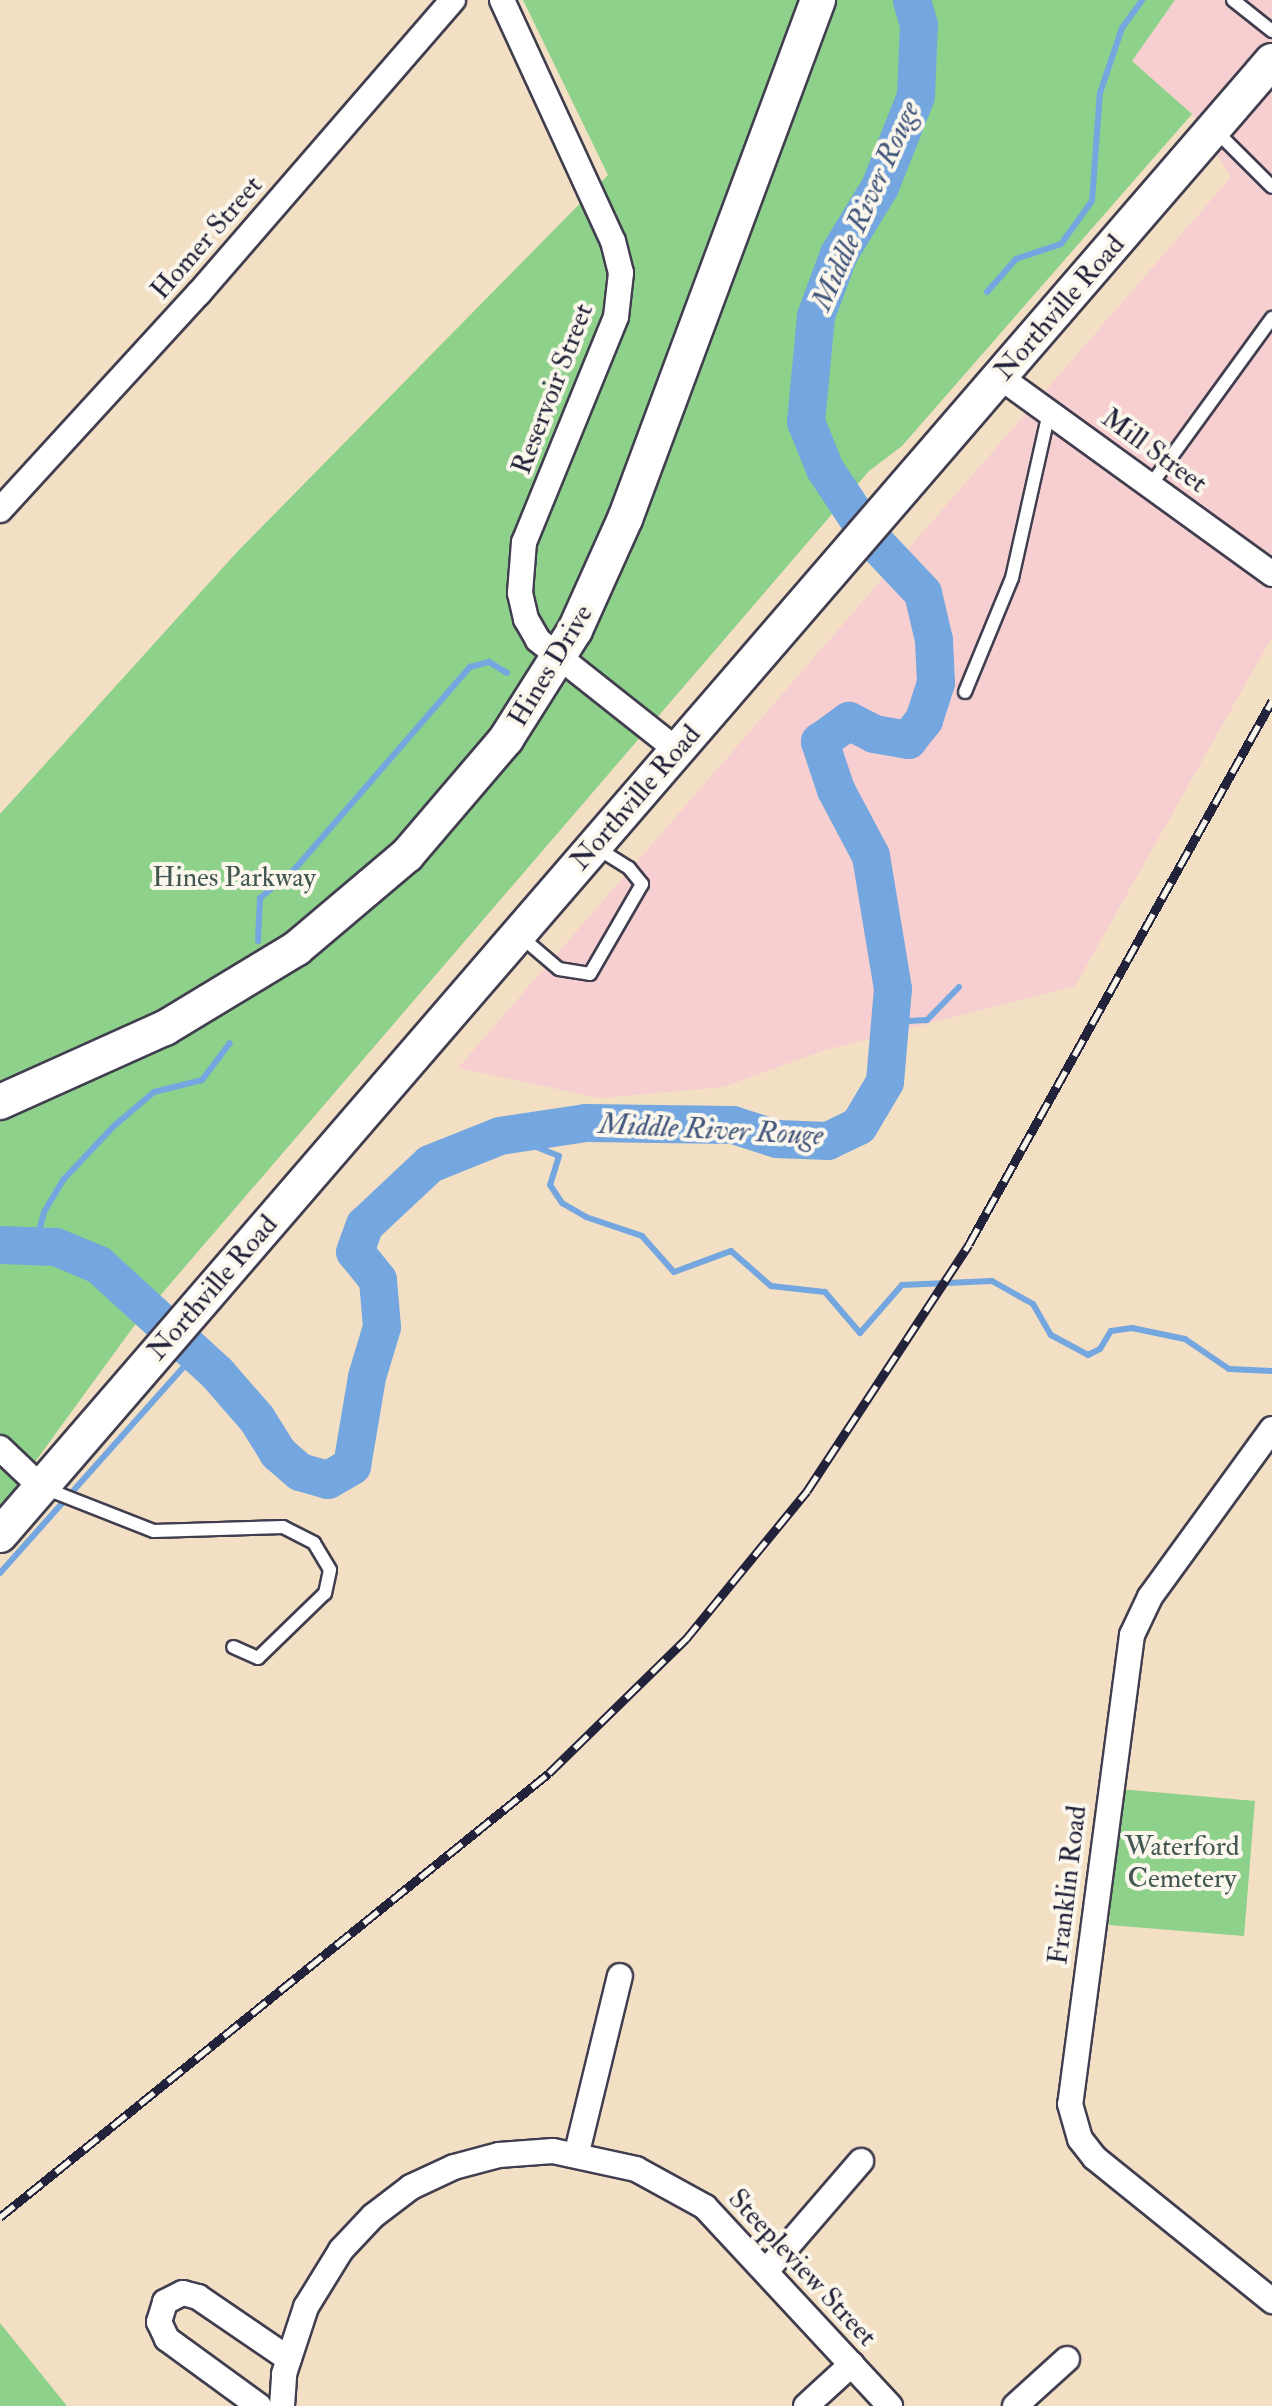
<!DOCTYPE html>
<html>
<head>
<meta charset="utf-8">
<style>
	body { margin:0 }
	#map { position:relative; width:1272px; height:2406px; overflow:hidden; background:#f3dfc3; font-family:"IM FELL Double Pica",serif }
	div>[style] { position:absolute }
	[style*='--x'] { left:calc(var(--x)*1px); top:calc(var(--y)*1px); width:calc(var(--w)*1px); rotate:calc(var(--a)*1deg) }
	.built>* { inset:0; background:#f7cfd0 }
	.green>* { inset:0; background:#8ed18a }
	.stream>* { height:6px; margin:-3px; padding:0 3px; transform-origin:3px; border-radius:3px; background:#74a6df }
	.river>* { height:38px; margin:-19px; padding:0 19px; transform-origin:19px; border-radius:19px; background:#74a6df }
	.roads { filter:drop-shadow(2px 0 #413e4f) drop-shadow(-2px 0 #413e4f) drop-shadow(0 2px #413e4f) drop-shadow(0 -2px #413e4f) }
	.lane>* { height:12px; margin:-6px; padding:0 6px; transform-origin:6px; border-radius:6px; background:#fff }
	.street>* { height:24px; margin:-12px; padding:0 12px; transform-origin:12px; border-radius:12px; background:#fff }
	.secondary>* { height:34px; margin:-17px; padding:0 17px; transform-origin:17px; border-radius:17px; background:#fff }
	.rail>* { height:9px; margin-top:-4.5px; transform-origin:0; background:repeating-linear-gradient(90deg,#fbf7ec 0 18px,#22223b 0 36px); box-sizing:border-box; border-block:2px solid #22223b }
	span { translate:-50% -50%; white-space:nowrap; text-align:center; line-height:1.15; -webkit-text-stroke:8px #fbf7ec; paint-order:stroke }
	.street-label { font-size:28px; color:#22223b }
	.park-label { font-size:28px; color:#425753 }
	.water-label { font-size:30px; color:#43577d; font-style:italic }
</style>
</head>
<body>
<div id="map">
	<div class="built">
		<i style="clip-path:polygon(1175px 0,1272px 0,1272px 637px,1075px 986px,825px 1050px,723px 1087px,600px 1098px,458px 1068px,1231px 177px,1192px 114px,1132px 61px)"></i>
	</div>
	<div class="green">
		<i style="clip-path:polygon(523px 0,1175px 0,1132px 61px,1192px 114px,902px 446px,869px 471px,134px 1326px,0 1510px,0 814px,237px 552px,608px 175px)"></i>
		<i style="clip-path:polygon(1120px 1789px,1255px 1801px,1244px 1936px,1109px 1925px)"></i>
		<i style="clip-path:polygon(0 2323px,67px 2406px,0 2406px)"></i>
	</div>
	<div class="stream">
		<i style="--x:987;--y:292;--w:44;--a:-48.7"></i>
		<i style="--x:1016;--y:259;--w:47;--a:-18.4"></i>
		<i style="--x:1061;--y:244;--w:53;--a:-54.2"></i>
		<i style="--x:1092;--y:201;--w:108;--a:-85.8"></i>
		<i style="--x:1100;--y:93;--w:69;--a:-71.3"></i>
		<i style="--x:1122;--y:28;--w:34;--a:-54"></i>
		<i style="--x:258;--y:941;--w:43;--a:-87.3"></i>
		<i style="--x:260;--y:898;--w:44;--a:-39.5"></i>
		<i style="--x:294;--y:870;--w:269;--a:-49.1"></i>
		<i style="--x:470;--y:667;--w:20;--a:-15"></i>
		<i style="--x:489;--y:662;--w:21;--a:31"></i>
		<i style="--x:890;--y:1022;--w:37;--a:-3"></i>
		<i style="--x:927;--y:1020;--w:46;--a:-45.9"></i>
		<i style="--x:507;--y:1135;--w:56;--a:22"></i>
		<i style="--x:559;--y:1156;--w:30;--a:107"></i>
		<i style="--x:550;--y:1185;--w:22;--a:56"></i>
		<i style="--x:562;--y:1203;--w:28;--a:30"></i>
		<i style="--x:586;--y:1217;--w:59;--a:18.7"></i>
		<i style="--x:642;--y:1236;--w:48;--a:48.4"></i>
		<i style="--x:674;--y:1272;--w:61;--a:-20.2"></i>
		<i style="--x:731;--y:1251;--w:53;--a:41.2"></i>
		<i style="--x:771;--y:1286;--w:54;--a:6.3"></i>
		<i style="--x:825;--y:1292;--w:54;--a:49.5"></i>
		<i style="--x:860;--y:1333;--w:64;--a:-48.8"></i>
		<i style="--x:902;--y:1285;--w:90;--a:-2.5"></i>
		<i style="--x:992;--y:1281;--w:47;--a:29.3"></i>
		<i style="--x:1033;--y:1304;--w:36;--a:60"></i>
		<i style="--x:1051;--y:1335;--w:42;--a:28.4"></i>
		<i style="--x:1088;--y:1355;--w:13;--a:-27"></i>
		<i style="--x:1100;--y:1349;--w:21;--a:-59"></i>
		<i style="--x:1111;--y:1331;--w:21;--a:-8"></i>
		<i style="--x:1132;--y:1328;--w:54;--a:11.7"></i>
		<i style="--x:1185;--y:1339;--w:53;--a:34.3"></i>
		<i style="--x:1229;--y:1369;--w:43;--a:2.7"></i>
		<i style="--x:35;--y:1246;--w:35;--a:-75"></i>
		<i style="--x:44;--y:1212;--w:39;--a:-59"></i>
		<i style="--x:64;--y:1179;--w:73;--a:-46.7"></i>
		<i style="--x:114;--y:1126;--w:52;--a:-40.4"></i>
		<i style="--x:154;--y:1092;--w:49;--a:-14"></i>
		<i style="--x:202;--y:1080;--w:46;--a:-52.9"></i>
		<i style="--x:0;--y:1573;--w:295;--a:-48.3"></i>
	</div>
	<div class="river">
		<i style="--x:0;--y:1245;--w:56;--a:2"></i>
		<i style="--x:56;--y:1247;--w:47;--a:22.7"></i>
		<i style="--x:99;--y:1265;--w:160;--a:42.5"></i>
		<i style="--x:217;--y:1373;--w:61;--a:49"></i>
		<i style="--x:257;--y:1419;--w:40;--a:58"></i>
		<i style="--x:278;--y:1453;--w:29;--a:41"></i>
		<i style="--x:300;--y:1472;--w:29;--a:16"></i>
		<i style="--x:328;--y:1480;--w:28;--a:-30"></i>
		<i style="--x:352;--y:1466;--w:90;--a:-80.4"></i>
		<i style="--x:367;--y:1377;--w:52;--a:-73.3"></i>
		<i style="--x:382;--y:1327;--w:47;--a:-94.9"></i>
		<i style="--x:378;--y:1280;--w:36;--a:-129"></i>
		<i style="--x:355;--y:1252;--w:29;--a:-70"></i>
		<i style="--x:365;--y:1225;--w:89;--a:-43.2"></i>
		<i style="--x:430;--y:1164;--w:75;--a:-21.8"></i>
		<i style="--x:500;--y:1136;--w:87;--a:-8.6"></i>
		<i style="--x:586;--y:1123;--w:147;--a:0.8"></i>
		<i style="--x:733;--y:1125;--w:46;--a:17.7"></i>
		<i style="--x:777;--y:1139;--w:51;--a:2.2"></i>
		<i style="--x:828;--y:1141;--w:34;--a:-26"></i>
		<i style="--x:859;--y:1126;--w:51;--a:-59.4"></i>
		<i style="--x:885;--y:1082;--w:93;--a:-85.1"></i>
		<i style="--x:893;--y:989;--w:135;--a:-99.4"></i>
		<i style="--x:871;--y:856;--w:75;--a:-117.9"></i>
		<i style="--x:836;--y:790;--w:51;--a:-108.4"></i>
		<i style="--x:820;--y:742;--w:36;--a:-36"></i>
		<i style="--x:849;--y:721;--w:28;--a:27"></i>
		<i style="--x:874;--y:734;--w:35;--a:10"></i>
		<i style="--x:908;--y:740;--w:26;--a:-51"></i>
		<i style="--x:924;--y:720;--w:39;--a:-72"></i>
		<i style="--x:936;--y:683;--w:43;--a:-92.7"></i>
		<i style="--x:934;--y:640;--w:48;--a:-103.2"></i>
		<i style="--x:923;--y:593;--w:77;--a:-133.4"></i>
		<i style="--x:870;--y:537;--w:82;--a:-123.5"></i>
		<i style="--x:825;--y:469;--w:51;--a:-112"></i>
		<i style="--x:806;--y:422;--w:106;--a:-84.6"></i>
		<i style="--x:816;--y:316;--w:66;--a:-69.6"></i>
		<i style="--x:839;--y:254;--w:79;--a:-58.5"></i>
		<i style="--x:880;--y:187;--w:98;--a:-68.4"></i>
		<i style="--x:916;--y:96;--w:71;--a:-87.6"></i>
		<i style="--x:919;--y:25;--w:26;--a:-106"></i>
	</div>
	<div class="roads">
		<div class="lane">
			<i style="--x:1233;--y:0;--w:50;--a:38.5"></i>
			<i style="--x:1216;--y:131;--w:79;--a:45"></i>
			<i style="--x:1150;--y:486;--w:208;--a:-54"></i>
			<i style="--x:965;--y:692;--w:123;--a:-67.6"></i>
			<i style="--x:1012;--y:578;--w:169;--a:-77.4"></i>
			<i style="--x:519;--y:935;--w:52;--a:40.4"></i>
			<i style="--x:559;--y:969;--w:31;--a:9"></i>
			<i style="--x:590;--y:974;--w:104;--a:-60"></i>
			<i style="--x:642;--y:884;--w:21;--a:-129"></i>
			<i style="--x:629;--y:868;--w:38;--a:-148"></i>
			<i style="--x:44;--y:1488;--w:118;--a:21.4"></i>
			<i style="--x:154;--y:1531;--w:129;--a:-1.8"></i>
			<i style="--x:283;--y:1527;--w:35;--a:27"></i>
			<i style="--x:314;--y:1543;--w:31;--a:59"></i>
			<i style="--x:330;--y:1570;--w:24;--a:102"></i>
			<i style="--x:325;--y:1593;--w:93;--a:135.9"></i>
			<i style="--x:258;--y:1658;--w:27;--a:-156"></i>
		</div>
		<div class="street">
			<i style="--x:502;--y:0;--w:265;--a:65.3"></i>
			<i style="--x:613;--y:241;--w:33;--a:76"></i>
			<i style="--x:621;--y:273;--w:44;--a:96.5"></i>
			<i style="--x:616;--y:317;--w:243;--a:112.2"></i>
			<i style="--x:524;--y:542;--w:51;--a:94.5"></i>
			<i style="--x:520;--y:593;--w:27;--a:77"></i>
			<i style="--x:526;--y:619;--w:24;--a:60"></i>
			<i style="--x:538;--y:640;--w:177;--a:38.4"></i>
			<i style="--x:1000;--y:377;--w:336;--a:35.9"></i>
			<i style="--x:0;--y:510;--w:294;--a:-47.5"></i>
			<i style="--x:199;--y:293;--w:388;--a:-49.1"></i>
			<i style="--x:1272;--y:1429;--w:208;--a:126"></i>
			<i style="--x:1150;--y:1597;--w:42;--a:115.3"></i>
			<i style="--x:1132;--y:1635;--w:473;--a:97.5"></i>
			<i style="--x:1070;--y:2104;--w:36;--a:74"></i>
			<i style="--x:1080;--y:2139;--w:24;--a:52"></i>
			<i style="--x:1095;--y:2158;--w:228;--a:38.9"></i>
			<i style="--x:0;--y:1448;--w:57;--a:43.6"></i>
			<i style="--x:577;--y:2152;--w:181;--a:-76.3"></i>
			<i style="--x:767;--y:2270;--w:144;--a:-49.2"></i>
			<i style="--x:259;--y:2406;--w:114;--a:-143.9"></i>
			<i style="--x:167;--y:2339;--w:19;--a:-115"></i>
			<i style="--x:159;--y:2322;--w:21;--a:-73"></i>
			<i style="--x:165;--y:2302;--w:20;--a:-27"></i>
			<i style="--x:183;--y:2293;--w:16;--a:15"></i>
			<i style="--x:198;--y:2297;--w:110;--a:34.3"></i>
			<i style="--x:282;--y:2406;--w:32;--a:-86"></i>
			<i style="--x:284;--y:2374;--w:71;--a:-71.8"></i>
			<i style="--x:306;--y:2307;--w:67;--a:-58.4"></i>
			<i style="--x:341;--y:2250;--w:47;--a:-46.7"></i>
			<i style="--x:373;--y:2216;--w:48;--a:-37.3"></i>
			<i style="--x:411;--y:2187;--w:47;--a:-24.9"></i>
			<i style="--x:454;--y:2167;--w:47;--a:-14.9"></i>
			<i style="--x:499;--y:2155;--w:54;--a:-4.2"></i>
			<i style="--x:553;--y:2151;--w:85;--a:12.2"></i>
			<i style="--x:636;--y:2169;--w:79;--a:28.8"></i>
			<i style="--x:705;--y:2207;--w:272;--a:47.1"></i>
			<i style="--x:806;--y:2406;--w:62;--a:-42.4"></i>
			<i style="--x:1015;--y:2406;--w:70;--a:-42.1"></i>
		</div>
		<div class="secondary">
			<i style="--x:0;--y:1102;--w:181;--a:-24.2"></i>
			<i style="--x:165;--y:1028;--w:154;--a:-31.2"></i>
			<i style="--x:297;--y:948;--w:144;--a:-40.2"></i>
			<i style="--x:407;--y:855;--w:153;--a:-49.5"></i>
			<i style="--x:506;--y:739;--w:129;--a:-57.7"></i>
			<i style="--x:575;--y:630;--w:122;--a:-65.8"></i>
			<i style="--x:625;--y:519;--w:554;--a:-69.6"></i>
			<i style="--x:0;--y:1535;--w:1947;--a:-49.21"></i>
		</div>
	</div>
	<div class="rail">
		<i style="--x:0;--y:2217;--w:706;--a:-38.96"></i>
		<i style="--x:549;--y:1773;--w:192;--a:-44.4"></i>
		<i style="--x:686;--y:1639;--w:191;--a:-50.7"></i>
		<i style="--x:807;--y:1491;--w:295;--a:-56.7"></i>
		<i style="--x:969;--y:1244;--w:622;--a:-60.84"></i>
	</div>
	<div class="street-label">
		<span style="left:207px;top:238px;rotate:-49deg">Homer Street</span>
		<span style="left:1060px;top:308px;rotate:-49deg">Northville Road</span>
		<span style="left:553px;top:389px;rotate:-69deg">Reservoir Street</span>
		<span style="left:1154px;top:451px;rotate:36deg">Mill Street</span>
		<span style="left:551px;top:666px;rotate:-59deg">Hines Drive</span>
		<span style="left:636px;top:798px;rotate:-49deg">Northville Road</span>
		<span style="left:213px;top:1288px;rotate:-49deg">Northville Road</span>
		<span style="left:1068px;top:1885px;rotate:-83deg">Franklin Road</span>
		<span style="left:802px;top:2268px;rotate:47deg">Steepleview Street</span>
	</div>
	<div class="park-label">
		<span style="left:234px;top:878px">Hines Parkway</span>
		<span style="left:1182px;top:1863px">Waterford<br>Cemetery</span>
	</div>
	<div class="water-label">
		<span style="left:866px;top:206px;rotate:-66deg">Middle River Rouge</span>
		<span style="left:711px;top:1130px;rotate:3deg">Middle River Rouge</span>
	</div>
</div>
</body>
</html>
